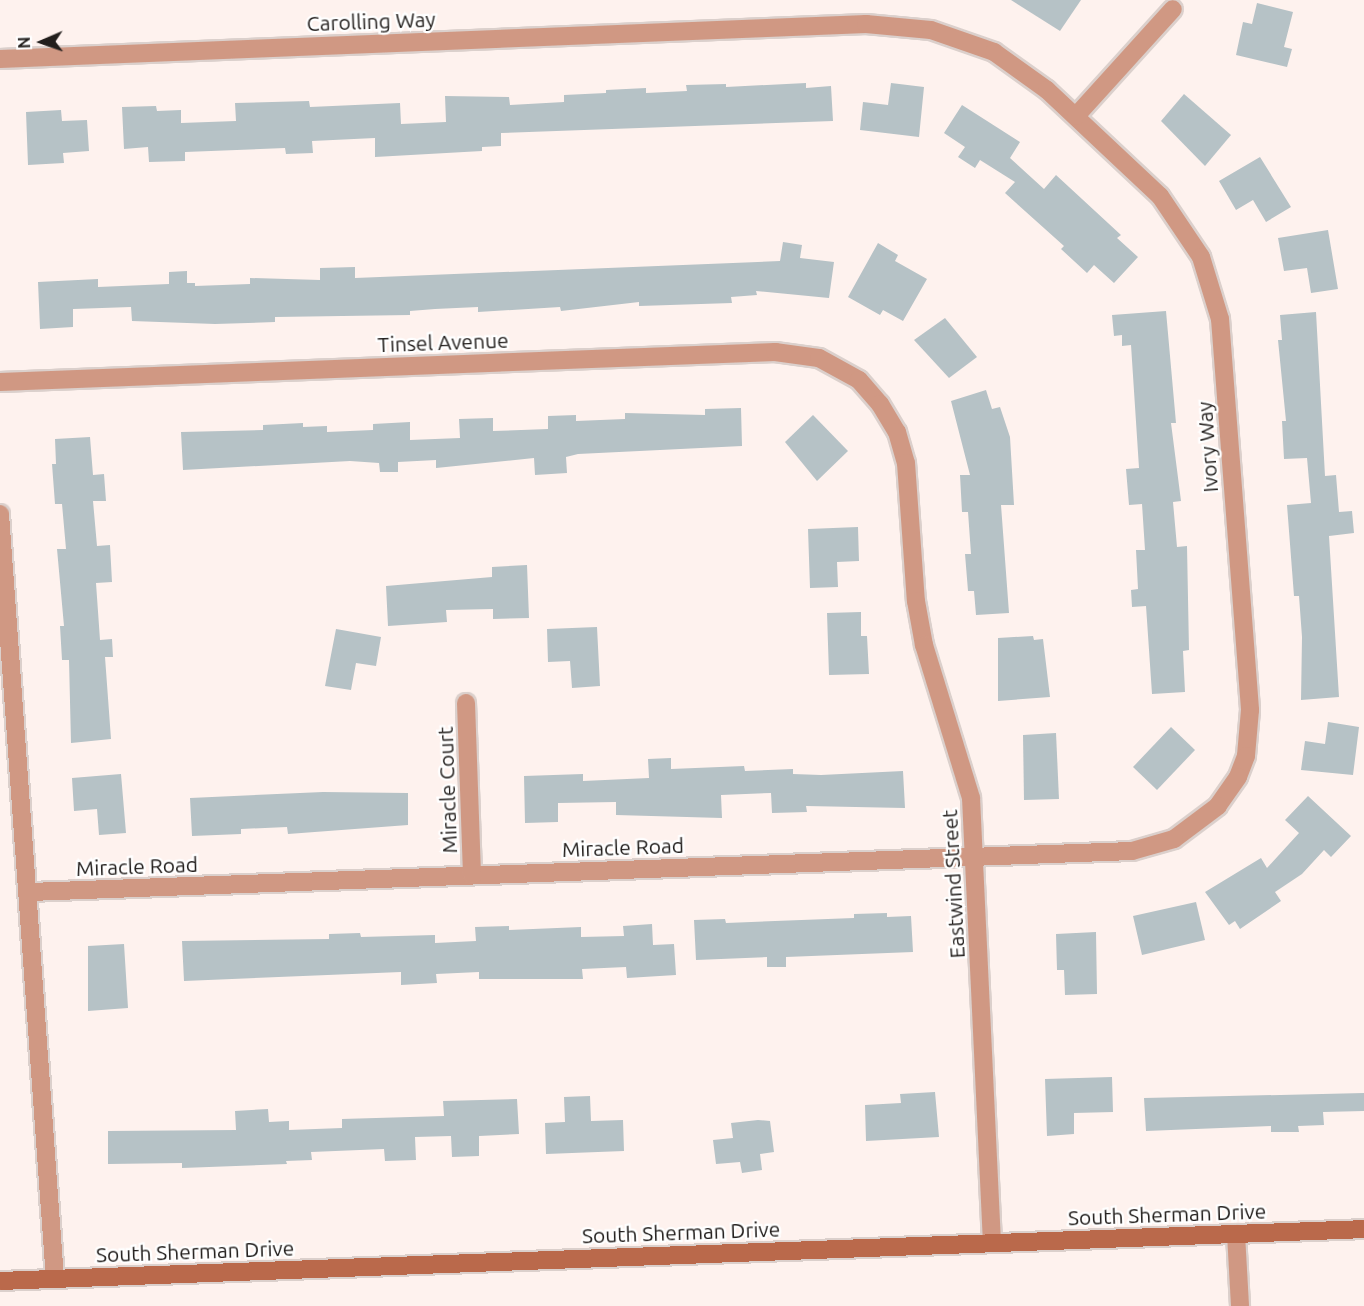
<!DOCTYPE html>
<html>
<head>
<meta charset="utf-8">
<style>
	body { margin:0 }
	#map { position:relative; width:1364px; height:1306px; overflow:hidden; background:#fef2ee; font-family:Ubuntu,sans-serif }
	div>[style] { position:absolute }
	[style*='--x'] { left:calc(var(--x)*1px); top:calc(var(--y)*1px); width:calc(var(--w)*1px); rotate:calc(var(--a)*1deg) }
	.building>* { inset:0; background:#b6c2c6 }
	.roads { filter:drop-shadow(2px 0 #dbd0cc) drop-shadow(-2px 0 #dbd0cc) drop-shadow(0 2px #dbd0cc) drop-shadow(0 -2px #dbd0cc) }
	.street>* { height:18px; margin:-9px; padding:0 9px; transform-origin:9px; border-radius:9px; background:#d09883 }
	.secondary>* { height:18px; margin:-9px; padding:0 9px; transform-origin:9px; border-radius:9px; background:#ba694b }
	span { translate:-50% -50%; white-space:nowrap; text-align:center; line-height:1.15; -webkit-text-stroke:4.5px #fff; paint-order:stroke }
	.street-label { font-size:21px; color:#221e1c }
	.north { position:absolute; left:12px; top:12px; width:60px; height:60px; -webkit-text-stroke:4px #fff; paint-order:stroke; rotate:268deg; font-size:16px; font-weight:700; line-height:24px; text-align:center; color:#221e1c }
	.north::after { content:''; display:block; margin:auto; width:21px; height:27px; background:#221e1c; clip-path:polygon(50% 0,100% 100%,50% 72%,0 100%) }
</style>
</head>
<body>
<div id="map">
	<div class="building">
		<i style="clip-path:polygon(1011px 0,1081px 0,1060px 31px)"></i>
		<i style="clip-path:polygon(1257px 3px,1293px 12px,1284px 47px,1292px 49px,1287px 67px,1236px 55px,1243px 22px,1252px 24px)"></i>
		<i style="clip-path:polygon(806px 83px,806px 88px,831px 86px,833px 121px,501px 133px,501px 146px,482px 147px,482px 151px,375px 157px,375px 138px,312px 141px,313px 153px,286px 154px,285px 148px,185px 152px,185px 161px,149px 162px,148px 147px,124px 149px,122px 107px,156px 106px,157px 111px,181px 110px,181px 123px,236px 121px,235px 103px,309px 101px,310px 107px,400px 103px,401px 124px,446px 122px,445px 96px,509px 97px,510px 105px,564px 102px,564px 95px,606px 93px,606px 90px,646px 88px,646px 93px,687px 91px,686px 85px,726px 84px,726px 87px)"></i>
		<i style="clip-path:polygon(891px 83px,924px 87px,919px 137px,860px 130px,863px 102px,888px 105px)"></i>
		<i style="clip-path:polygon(1184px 94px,1231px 135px,1205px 166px,1161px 121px)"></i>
		<i style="clip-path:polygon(962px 105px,1020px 142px,1010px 158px,1044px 189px,1056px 175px,1121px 235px,1117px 238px,1138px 257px,1114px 283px,1094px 265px,1087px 273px,1061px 249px,1064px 246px,1005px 193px,1015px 182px,980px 160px,975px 168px,958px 157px,965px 147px,944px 133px)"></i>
		<i style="clip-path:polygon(61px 110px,62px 121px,87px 120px,89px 151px,63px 153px,64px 163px,28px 165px,26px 112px)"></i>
		<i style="clip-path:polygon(1260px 157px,1291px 207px,1266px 222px,1253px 200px,1236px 210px,1219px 181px)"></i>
		<i style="clip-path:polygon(1328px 230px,1338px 289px,1311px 293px,1307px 268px,1284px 271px,1278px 238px)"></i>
		<i style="clip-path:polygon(783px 242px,802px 245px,800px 258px,834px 262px,829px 298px,756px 291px,757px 295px,731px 297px,732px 303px,639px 306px,639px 302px,561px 311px,560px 307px,478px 312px,478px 307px,435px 309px,410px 311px,410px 315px,275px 317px,275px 322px,215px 324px,132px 321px,131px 307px,73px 309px,73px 327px,40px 329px,38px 282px,98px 279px,98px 287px,169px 284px,169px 272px,187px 271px,187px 283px,195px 283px,195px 286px,250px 284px,250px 278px,320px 280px,320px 268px,355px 267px,355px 278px,780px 261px)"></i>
		<i style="clip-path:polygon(878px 243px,898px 255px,895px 261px,927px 279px,903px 321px,883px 310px,880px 315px,848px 297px)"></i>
		<i style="clip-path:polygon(1166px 311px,1176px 423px,1171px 423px,1181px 501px,1173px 502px,1177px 547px,1187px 546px,1189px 650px,1183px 651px,1185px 692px,1152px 694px,1146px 606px,1132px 607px,1131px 590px,1138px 589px,1136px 550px,1145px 550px,1142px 504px,1129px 505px,1126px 469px,1139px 468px,1131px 345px,1122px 346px,1122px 335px,1114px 336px,1112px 315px)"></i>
		<i style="clip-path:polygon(1316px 312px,1325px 476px,1336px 475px,1339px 512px,1352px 511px,1354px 533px,1329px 536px,1339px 697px,1301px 700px,1302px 637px,1299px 596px,1294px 596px,1287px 505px,1311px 503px,1307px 458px,1284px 459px,1282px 421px,1286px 421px,1278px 340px,1282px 340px,1280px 315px)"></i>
		<i style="clip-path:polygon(945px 318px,977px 357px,949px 378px,914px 340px)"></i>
		<i style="clip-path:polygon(986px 390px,992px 409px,1000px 407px,1010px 437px,1014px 505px,1001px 505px,1009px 613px,976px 615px,974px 591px,968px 591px,965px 554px,971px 554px,968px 512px,962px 512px,960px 475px,970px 475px,951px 401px)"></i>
		<i style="clip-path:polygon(741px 408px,742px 446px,578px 454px,566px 457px,567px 473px,535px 475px,534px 458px,436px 468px,436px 460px,398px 462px,398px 472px,380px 472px,379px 463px,350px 461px,183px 470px,181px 432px,263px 430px,263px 425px,303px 423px,303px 427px,327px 426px,327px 432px,373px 430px,373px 424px,410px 422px,410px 440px,460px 438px,459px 419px,493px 418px,493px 431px,548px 429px,548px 416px,576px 415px,576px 421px,625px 419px,625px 413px,705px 415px,705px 409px)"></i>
		<i style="clip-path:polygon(813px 415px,848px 451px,817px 481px,785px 442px)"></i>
		<i style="clip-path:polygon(90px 437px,93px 475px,104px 474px,106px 501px,93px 501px,97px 546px,110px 545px,112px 582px,96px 583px,100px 640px,112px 639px,113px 657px,105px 657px,111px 739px,71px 743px,69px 660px,62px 660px,60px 626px,64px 626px,57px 549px,66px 549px,62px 504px,55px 504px,52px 464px,56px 464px,55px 439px)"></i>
		<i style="clip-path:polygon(858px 527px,859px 561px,837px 562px,838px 587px,810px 588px,808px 529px)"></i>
		<i style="clip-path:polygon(527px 565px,529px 618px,493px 619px,493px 609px,446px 610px,447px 622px,388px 626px,386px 586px,492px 577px,492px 567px)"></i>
		<i style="clip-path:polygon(861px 612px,861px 636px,867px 636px,869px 674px,829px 675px,827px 613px)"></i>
		<i style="clip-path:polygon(597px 627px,600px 686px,572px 688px,570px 661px,548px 662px,547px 629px)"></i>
		<i style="clip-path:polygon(336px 629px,381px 637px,376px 666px,356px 663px,351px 690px,325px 686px)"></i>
		<i style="clip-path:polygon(1033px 636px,1034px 640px,1043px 639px,1050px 697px,998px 701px,998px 638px)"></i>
		<i style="clip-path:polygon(1328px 722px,1359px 727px,1353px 775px,1301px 770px,1305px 741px,1325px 744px)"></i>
		<i style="clip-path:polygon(1171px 727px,1195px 750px,1157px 790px,1133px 767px)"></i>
		<i style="clip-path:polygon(1056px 733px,1059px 799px,1024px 800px,1023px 735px)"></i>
		<i style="clip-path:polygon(671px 758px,671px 769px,744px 766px,745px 771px,793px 769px,793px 774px,821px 775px,903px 771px,905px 808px,806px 806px,807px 812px,772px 813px,771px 793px,721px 795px,722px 818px,616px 815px,616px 802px,558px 803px,558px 822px,525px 823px,524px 776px,583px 774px,583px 781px,649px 778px,648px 759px)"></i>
		<i style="clip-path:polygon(121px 774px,126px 833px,99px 835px,97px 809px,74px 811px,72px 778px)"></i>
		<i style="clip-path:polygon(323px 792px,408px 793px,408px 825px,288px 834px,287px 827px,241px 829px,241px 834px,192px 836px,190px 798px)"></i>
		<i style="clip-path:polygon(1308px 796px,1351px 836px,1331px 857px,1324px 850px,1302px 874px,1275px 892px,1281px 901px,1240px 929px,1235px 921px,1229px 925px,1205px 892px,1261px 858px,1267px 868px,1299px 833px,1285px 820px)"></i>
		<i style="clip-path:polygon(1196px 902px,1205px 940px,1142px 955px,1133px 916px)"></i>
		<i style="clip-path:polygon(887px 913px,887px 917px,911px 916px,913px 952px,786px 957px,786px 967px,767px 967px,767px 957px,696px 960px,694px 920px,725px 919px,726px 923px,854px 918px,854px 914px)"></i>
		<i style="clip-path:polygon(652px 924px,653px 945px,674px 944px,676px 975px,627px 978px,626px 967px,582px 969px,583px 979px,479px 979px,479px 972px,436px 974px,437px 983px,401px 985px,401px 972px,184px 981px,182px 941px,329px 939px,329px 934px,360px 933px,361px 937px,435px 935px,435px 943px,476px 941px,475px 927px,509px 926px,509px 930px,581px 927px,581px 937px,624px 936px,623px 926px)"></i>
		<i style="clip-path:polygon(1096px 932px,1097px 994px,1065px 995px,1064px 970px,1057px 970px,1056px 934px)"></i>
		<i style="clip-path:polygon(124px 944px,128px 1008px,88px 1011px,88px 946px)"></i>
		<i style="clip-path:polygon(1112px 1077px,1113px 1112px,1074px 1113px,1074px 1134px,1047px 1136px,1045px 1079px)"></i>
		<i style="clip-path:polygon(935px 1092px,939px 1137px,866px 1141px,865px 1105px,901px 1103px,900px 1094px)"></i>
		<i style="clip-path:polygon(1364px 1093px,1364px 1111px,1323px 1112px,1324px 1125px,1298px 1126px,1299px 1132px,1271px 1132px,1271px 1126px,1146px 1131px,1144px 1098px)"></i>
		<i style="clip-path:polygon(590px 1096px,591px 1121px,623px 1120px,624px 1151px,546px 1154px,545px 1123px,565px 1122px,564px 1097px)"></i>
		<i style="clip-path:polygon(517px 1099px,519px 1134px,479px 1136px,479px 1156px,452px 1157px,451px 1136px,415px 1137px,416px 1160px,385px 1161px,384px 1149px,311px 1152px,312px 1160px,286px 1161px,287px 1164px,182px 1168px,182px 1163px,108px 1164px,108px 1131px,236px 1130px,235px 1111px,268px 1109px,269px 1122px,289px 1121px,289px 1130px,342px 1128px,342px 1119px,444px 1116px,443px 1101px)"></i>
		<i style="clip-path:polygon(758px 1120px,770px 1121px,774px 1152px,760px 1154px,762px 1170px,742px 1173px,740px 1162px,716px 1164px,713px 1140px,733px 1138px,731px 1123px)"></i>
	</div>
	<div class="roads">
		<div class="street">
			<i style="--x:0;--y:59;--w:867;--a:-2.31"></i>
			<i style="--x:866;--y:24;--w:65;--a:5.3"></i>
			<i style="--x:931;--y:30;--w:67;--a:19.2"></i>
			<i style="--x:994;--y:52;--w:65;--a:35.6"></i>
			<i style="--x:1047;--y:90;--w:155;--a:43.2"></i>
			<i style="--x:1160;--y:196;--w:73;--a:56.1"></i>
			<i style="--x:1201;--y:257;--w:65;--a:73"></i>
			<i style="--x:1220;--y:319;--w:392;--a:85.6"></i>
			<i style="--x:1250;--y:710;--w:46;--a:95"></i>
			<i style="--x:1246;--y:756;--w:22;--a:111"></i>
			<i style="--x:1238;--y:777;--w:35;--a:125"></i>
			<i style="--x:1218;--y:806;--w:55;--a:143.1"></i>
			<i style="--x:1174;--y:839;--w:44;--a:164.1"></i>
			<i style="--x:1132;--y:851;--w:1105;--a:177.87"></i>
			<i style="--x:1076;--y:116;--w:144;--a:-47.8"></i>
			<i style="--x:0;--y:382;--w:776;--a:-2.22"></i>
			<i style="--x:775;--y:352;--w:44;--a:7.8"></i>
			<i style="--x:819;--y:358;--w:46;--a:28.8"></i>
			<i style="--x:859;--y:380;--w:32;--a:49"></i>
			<i style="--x:880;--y:404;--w:33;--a:59"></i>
			<i style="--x:897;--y:432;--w:32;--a:74"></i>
			<i style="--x:906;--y:463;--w:138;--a:85.9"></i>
			<i style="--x:916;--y:601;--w:45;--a:79.7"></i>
			<i style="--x:924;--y:645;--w:160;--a:72.9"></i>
			<i style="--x:971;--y:798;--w:445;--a:87.3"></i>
			<i style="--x:0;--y:514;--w:767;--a:85.89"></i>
			<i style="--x:466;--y:703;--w:172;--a:88"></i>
			<i style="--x:1236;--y:1234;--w:72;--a:86.8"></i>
		</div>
		<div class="secondary">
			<i style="--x:0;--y:1281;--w:1365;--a:-2.18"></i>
		</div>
	</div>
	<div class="street-label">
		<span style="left:371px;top:21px;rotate:-2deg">Carolling Way</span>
		<span style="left:443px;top:342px;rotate:-2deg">Tinsel Avenue</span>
		<span style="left:1207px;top:447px;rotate:-94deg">Ivory Way</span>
		<span style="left:447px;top:790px;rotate:-92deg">Miracle Court</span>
		<span style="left:623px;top:847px;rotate:-2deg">Miracle Road</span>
		<span style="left:137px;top:866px;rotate:-2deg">Miracle Road</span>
		<span style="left:953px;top:884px;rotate:-93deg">Eastwind Street</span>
		<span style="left:1167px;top:1214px;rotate:-2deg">South Sherman Drive</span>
		<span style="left:681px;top:1232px;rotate:-2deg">South Sherman Drive</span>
		<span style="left:195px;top:1251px;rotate:-2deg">South Sherman Drive</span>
	</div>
	<div class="north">N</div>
</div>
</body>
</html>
